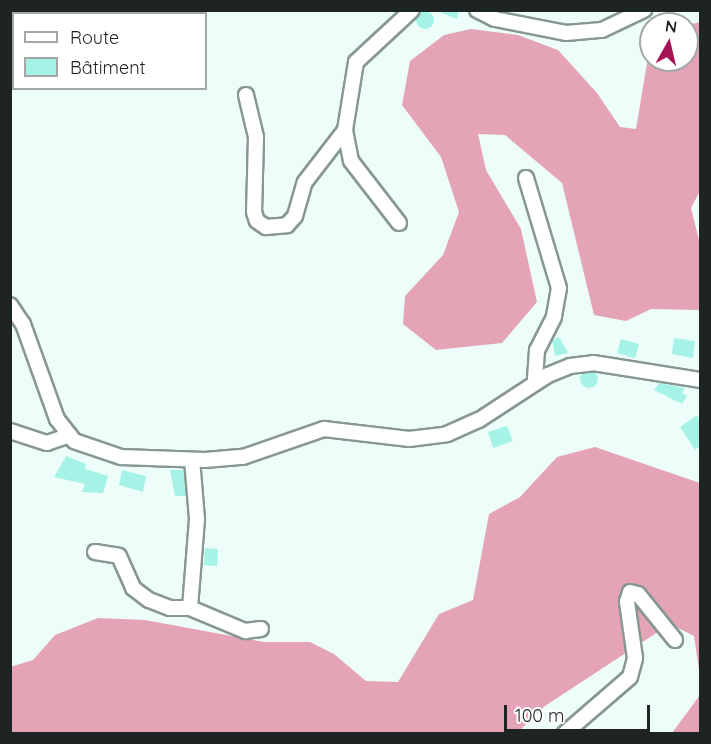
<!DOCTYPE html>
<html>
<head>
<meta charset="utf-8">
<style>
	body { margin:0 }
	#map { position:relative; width:711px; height:744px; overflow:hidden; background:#edfefa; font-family:Quicksand,sans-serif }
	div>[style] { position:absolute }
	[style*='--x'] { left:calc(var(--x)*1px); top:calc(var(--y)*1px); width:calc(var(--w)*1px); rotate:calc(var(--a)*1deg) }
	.forest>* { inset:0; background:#e4a4b5 }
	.building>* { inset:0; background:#a5f3e6 }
	.round { border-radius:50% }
	.roads { filter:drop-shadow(2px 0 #879794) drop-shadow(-2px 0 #879794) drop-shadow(0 2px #879794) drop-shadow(0 -2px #879794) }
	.minor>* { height:14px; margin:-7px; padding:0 7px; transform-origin:7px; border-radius:7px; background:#fff }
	span { translate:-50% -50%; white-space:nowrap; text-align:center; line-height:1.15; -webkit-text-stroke:4.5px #fff; paint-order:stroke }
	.frame { position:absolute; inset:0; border:12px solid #1e2423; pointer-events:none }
	.legend { position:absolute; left:12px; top:12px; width:195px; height:78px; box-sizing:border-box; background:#fff; border:2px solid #a5a7a7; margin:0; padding:8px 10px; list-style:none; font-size:18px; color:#1e2423 }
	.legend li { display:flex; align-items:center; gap:12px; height:30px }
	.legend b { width:30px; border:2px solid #a5a7a7 }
	.north { position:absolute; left:639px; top:12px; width:60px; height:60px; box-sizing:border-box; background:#fff; border:2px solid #a5a7a7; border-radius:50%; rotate:8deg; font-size:16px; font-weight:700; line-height:24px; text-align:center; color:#1e2423 }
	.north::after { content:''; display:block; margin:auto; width:21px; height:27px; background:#a51556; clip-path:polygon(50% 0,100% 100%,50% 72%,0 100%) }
	.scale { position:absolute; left:504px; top:705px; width:146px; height:27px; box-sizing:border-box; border:3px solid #1e2423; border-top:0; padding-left:8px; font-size:18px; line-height:21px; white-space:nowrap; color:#1e2423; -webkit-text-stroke:4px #fff; paint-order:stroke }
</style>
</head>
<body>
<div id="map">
	<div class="forest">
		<i style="clip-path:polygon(700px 22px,700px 191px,691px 208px,700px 244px,700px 310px,651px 309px,626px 321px,594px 315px,562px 183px,505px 135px,478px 134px,486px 170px,521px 229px,537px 302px,502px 343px,436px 350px,403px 324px,405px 296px,443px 255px,459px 212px,441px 157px,402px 105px,410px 61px,444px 35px,471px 29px,518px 35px,558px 50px,597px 93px,620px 127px,636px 129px,649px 51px,651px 60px,687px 60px,687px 25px)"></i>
		<i style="clip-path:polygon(595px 447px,700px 483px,700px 677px,694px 636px,670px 624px,545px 706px,517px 733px,11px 733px,10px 667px,33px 660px,55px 635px,98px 618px,145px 620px,264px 642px,310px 642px,334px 654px,366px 681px,398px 682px,439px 614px,473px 600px,489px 514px,520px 497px,557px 457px)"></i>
		<i style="clip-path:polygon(700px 695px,700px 733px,672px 733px)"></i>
	</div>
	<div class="building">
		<i style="clip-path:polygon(435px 10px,459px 10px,457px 19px)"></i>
		<i class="round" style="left:416px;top:11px;width:18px;height:18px"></i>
		<i style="clip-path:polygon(559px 337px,568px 353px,555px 356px,552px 340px)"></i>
		<i style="clip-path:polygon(674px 338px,695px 341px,693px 358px,672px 354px)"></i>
		<i style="clip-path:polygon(621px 339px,639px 344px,635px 358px,617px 353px)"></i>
		<i class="round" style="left:580px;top:370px;width:18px;height:18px"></i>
		<i style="clip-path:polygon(659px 383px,685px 388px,682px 393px,687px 396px,682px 404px,654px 390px)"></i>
		<i style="clip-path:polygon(697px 415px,700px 421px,700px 446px,695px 450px,680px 427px)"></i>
		<i style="clip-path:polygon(507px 426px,513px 441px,493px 448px,488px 432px)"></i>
		<i style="clip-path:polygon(66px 456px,86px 464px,85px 469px,108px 476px,103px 493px,82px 492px,85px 484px,54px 477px)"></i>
		<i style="clip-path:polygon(122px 470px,146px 476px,143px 492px,119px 485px)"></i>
		<i style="clip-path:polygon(170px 470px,184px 470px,186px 496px,175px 496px)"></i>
		<i style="clip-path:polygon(205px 548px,218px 549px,217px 566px,204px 565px)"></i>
	</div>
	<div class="roads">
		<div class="minor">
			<i style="--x:477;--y:10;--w:20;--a:27"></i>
			<i style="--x:495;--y:19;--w:72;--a:11.2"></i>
			<i style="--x:566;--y:33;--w:36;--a:-5"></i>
			<i style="--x:602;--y:30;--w:47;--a:-25.5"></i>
			<i style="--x:246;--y:95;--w:43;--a:76.6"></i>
			<i style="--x:256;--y:137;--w:75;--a:91.5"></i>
			<i style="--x:254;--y:212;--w:9;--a:72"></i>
			<i style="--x:257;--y:221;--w:11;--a:34"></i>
			<i style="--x:266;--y:227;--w:21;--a:-5"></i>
			<i style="--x:287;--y:225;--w:12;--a:-48"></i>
			<i style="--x:295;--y:216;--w:35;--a:-74"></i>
			<i style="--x:305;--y:182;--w:66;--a:-52.4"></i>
			<i style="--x:526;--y:178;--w:115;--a:73.3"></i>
			<i style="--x:559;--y:288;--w:29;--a:100"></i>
			<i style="--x:554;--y:317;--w:37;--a:117"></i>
			<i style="--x:537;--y:350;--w:32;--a:94"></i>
			<i style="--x:399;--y:223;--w:78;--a:-127.7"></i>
			<i style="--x:351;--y:161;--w:32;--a:-101"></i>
			<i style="--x:345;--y:130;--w:69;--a:-80.8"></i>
			<i style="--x:356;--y:62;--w:76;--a:-42.9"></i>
			<i style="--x:10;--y:305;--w:23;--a:56"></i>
			<i style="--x:23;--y:324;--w:101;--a:70.3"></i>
			<i style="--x:57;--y:419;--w:28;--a:52"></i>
			<i style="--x:74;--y:441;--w:50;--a:18.8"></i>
			<i style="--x:121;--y:457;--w:84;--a:2"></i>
			<i style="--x:205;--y:460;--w:38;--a:-5"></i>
			<i style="--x:243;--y:457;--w:86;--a:-19.1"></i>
			<i style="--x:324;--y:429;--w:86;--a:6.7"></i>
			<i style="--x:409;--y:439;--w:38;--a:-7"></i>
			<i style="--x:447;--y:434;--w:35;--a:-24"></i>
			<i style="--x:479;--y:420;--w:82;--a:-33.1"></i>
			<i style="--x:548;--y:375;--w:24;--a:-22"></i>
			<i style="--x:570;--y:366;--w:23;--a:-7"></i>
			<i style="--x:593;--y:363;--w:108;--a:9"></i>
			<i style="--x:10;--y:431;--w:39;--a:18"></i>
			<i style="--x:47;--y:443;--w:24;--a:-19"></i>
			<i style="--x:95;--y:552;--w:24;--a:9"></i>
			<i style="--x:119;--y:556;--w:35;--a:66"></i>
			<i style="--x:133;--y:588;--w:20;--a:37"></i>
			<i style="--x:149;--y:600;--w:22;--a:21"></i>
			<i style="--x:170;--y:608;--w:20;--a:0"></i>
			<i style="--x:190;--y:608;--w:60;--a:22.7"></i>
			<i style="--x:245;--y:631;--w:16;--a:-7"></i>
			<i style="--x:190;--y:608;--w:89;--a:-85.5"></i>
			<i style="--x:197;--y:519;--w:59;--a:-94.8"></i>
			<i style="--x:564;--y:734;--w:87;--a:-40.8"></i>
			<i style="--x:630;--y:677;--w:20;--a:-75"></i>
			<i style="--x:635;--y:658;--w:57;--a:-98.1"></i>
			<i style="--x:627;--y:602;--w:10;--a:-73"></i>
			<i style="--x:630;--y:592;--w:8;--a:14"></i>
			<i style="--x:638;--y:594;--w:59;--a:51.2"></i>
		</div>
	</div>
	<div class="frame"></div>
	<ul class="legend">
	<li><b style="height:8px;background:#fff"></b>Route</li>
	<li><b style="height:16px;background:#a5f3e6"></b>Bâtiment</li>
	</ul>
	<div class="north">N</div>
	<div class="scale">100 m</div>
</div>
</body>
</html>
